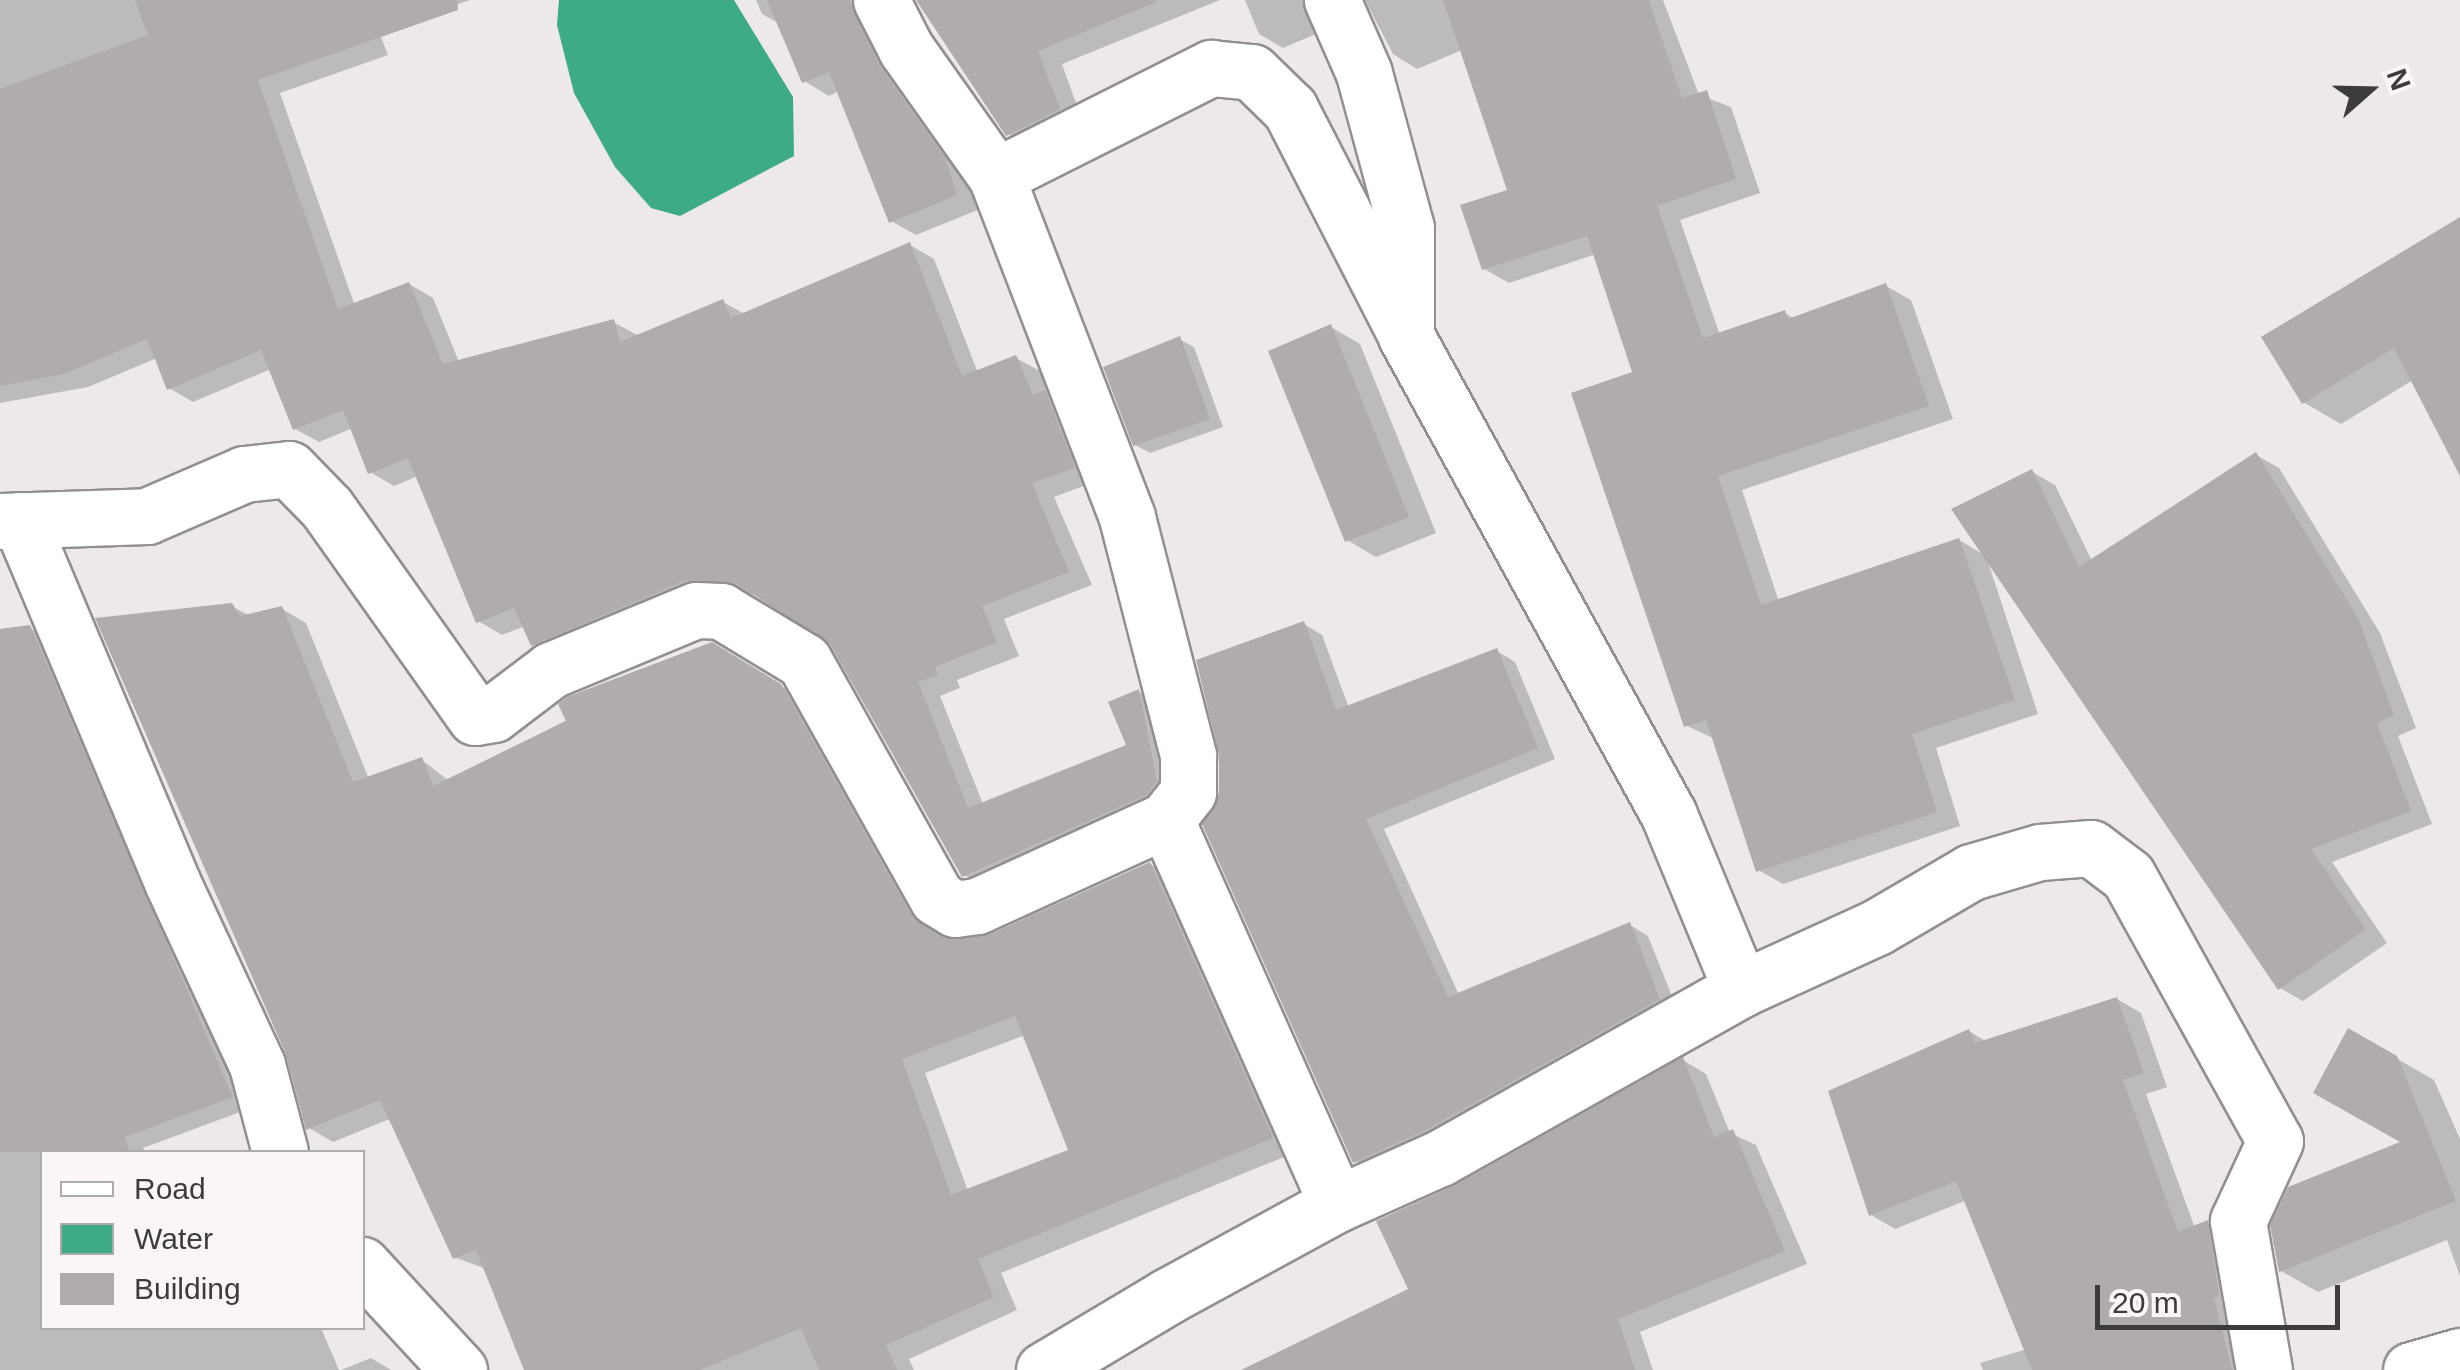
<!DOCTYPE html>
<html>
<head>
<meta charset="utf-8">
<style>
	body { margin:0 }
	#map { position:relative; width:2460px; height:1370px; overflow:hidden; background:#ede9ea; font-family:Helvetica,sans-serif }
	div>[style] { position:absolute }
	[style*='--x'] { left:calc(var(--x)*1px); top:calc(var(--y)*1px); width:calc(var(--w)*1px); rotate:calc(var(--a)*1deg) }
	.water>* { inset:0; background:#3dab84 }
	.shadow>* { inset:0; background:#0003 }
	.building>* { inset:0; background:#b0acad }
	.roads { filter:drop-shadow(2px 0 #938f90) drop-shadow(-2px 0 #938f90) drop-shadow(0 2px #938f90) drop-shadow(0 -2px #938f90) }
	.minor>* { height:55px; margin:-27.5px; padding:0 27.5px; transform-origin:27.5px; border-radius:27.5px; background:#fff }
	span { translate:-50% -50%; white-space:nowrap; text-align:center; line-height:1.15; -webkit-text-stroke:8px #faf6f7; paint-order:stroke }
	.legend { position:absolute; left:40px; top:1150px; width:325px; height:180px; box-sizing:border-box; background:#faf6f7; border:2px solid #aeabac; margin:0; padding:12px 18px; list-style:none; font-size:30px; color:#3d3b3c }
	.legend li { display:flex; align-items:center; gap:20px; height:50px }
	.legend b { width:50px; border:2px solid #aeabac }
	.north { position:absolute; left:2320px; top:40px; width:100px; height:100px; -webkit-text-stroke:8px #faf6f7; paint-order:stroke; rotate:70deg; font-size:28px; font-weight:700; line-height:40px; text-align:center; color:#3d3b3c }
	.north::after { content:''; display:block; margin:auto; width:35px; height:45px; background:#3d3b3c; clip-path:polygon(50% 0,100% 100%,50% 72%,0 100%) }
	.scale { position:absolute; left:2095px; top:1285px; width:245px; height:45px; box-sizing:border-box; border:5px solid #3d3b3c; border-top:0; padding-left:12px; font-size:30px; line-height:35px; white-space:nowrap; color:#3d3b3c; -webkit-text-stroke:8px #faf6f7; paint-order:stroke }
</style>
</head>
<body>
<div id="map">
	<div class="water">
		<i style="clip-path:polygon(559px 0,734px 0,793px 97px,794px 156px,680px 216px,651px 208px,615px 167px,574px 93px,557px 25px)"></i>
	</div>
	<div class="shadow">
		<i style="clip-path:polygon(0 0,470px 0,379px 32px,388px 55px,280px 93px,355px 306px,409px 284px,433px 298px,459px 362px,613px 322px,639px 336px,723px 302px,745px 314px,910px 245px,934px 259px,978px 373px,1016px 358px,1040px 371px,1050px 396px,1068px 407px,1097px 481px,1054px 497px,1092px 585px,1004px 619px,1019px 656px,957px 680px,960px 688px,940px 696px,983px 804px,1129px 746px,1139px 692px,1162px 706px,1180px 795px,987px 888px,964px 875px,822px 632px,762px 596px,722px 591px,557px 658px,533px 644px,525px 626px,502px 635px,478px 621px,418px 476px,394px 486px,370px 472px,353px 428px,319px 442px,295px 429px,271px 369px,193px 402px,169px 388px,157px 358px,88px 387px,0 403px)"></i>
		<i style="clip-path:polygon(756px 0,882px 0,980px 209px,916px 235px,891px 221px,839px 91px,829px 96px,804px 81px,780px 24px,762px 14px)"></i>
		<i style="clip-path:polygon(919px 0,1220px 0,1062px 64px,1083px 123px,1033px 149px,1008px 134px)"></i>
		<i style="clip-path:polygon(1245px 0,1333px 0,1328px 29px,1283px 48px,1259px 34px)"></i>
		<i style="clip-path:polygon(1365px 0,1663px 0,1699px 95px,1731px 107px,1760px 193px,1680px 220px,1720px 335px,1785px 313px,1795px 319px,1886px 286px,1911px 300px,1953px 419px,1742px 490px,1779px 602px,1959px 540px,1986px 556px,2038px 714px,1936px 748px,1960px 826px,1783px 884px,1758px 870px,1715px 739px,1687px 726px,1635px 373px,1596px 254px,1509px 283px,1484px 269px,1510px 191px,1462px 50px,1417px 69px,1393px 54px)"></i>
		<i style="clip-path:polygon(2460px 224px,2460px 471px,2413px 380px,2341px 424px,2303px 402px)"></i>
		<i style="clip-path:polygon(1331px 327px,1360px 344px,1436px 533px,1376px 557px,1347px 540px)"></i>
		<i style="clip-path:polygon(1179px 339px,1194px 347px,1223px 427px,1150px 453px,1135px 445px)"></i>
		<i style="clip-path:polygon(2256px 455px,2279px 468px,2380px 633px,2416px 728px,2398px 736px,2432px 824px,2332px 862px,2387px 943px,2303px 1001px,2280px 988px,2032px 472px,2055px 485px,2092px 561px)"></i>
		<i style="clip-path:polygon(evenodd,231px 606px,250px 616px,282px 609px,306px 623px,369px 779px,422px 760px,449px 781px,712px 645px,805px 700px,934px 930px,945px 938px,991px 937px,1150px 864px,1175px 878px,1296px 1152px,1001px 1273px,1017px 1310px,909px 1359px,914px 1370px,526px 1370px,486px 1269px,454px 1257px,392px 1118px,333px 1142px,309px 1128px,231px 606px,1025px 1035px,1072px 1152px,968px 1191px,925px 1073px,1025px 1035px)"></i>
		<i style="clip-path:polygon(1304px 624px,1322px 635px,1349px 708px,1497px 651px,1515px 662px,1555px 759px,1384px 829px,1459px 995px,1630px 925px,1648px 936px,1677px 1009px,1374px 1172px,1355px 1161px)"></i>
		<i style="clip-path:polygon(30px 628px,50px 639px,251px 1108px,143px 1148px,144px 1152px,42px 1152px,42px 1328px,321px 1328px,339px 1370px,0 1370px,0 638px)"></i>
		<i style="clip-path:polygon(2117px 999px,2141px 1013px,2167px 1087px,2146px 1094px,2195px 1228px,2208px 1223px,2232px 1236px,2254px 1370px,1983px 1370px,1980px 1363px,2027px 1349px,1967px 1200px,1895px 1229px,1871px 1215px,1969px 1031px,1987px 1042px)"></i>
		<i style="clip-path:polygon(2349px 1031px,2434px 1080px,2460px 1139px,2460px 1276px,2447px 1240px,2318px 1292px,2281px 1271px,2405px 1143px)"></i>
		<i style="clip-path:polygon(1683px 1060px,1706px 1074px,1730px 1133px,1756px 1145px,1807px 1264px,1640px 1332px,1653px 1370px,1275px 1370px,1412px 1290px,1456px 1187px)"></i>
		<i style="clip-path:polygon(371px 1358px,391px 1370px,341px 1370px)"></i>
	</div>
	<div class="building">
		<i style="clip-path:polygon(135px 0,457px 0,458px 10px,258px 80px,338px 309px,409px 282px,443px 364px,614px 319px,620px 342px,723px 299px,731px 318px,910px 242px,962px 376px,1016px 355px,1033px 395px,1045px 390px,1075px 468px,1032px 483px,1069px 572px,982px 606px,997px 642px,935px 667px,938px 675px,918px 682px,968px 808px,1126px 745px,1108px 702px,1139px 689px,1157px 781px,1146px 795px,962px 877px,831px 645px,737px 584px,684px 581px,531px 646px,514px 608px,476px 623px,408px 458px,368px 474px,343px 410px,293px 430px,261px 350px,167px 390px,147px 339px,64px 374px,0 386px,0 89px,148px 35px)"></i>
		<i style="clip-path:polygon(767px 0,850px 0,878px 63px,945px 158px,957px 195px,889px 223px,829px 72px,802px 83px)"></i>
		<i style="clip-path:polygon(916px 0,1156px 0,1156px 2px,1038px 51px,1060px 109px,1006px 136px)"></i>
		<i style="clip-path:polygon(1443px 0,1649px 0,1682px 98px,1707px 90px,1736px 179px,1657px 206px,1703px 338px,1785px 310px,1788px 319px,1886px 283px,1929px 406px,1718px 476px,1761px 605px,1959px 538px,2015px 700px,1912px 734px,1937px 812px,1756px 872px,1706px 720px,1684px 727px,1571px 393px,1632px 372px,1587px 236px,1482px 270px,1460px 205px,1507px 190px)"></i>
		<i style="clip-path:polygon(2460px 217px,2460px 476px,2394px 348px,2302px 404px,2261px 337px)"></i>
		<i style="clip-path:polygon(1331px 324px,1409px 517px,1345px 542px,1268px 351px)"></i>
		<i style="clip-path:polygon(1180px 336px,1210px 419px,1133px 446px,1103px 367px)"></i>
		<i style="clip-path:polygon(2256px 452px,2358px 618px,2394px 715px,2377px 723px,2411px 811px,2311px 849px,2366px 929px,2278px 990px,1951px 509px,2032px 469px,2079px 567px)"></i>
		<i style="clip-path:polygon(evenodd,232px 603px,240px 616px,282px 606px,353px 782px,422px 757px,433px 786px,566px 721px,558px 704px,567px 697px,712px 642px,781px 684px,910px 913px,939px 936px,990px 934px,1150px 862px,1273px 1138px,978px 1259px,994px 1297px,886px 1345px,897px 1370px,819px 1370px,801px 1328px,700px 1370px,524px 1370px,476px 1250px,453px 1259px,380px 1100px,306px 1130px,285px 1052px,95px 618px,232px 603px,1015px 1016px,1068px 1150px,951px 1195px,902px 1059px,1015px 1016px)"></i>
		<i style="clip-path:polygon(1304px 621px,1336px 710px,1497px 648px,1538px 748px,1366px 819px,1448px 997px,1630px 922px,1660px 999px,1426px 1130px,1353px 1163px,1202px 824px,1219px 793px,1219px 755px,1196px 660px)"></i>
		<i style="clip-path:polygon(30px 625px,233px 1097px,125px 1137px,130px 1152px,0 1152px,0 629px)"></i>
		<i style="clip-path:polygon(2117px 997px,2144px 1073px,2123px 1080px,2178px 1232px,2208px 1220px,2219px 1296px,2214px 1298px,2232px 1370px,2032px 1370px,1956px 1181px,1869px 1216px,1828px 1091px,1969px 1029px,1975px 1043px)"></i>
		<i style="clip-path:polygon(2348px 1028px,2397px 1056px,2456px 1201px,2279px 1272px,2270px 1225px,2288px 1187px,2400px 1142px,2313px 1093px)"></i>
		<i style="clip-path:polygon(1683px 1057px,1714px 1137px,1733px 1129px,1785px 1251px,1618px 1319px,1635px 1370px,1241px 1370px,1408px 1289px,1376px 1221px,1455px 1185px)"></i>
	</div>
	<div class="roads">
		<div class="minor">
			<i style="--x:881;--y:0;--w:55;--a:63"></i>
			<i style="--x:906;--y:49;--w:156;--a:54.7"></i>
			<i style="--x:996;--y:176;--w:241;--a:-26.7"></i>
			<i style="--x:1211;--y:68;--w:41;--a:5.6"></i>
			<i style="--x:1252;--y:72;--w:53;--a:44.2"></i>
			<i style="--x:1290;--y:109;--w:252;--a:62.8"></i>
			<i style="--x:20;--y:520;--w:395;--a:67.2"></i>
			<i style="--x:173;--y:884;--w:200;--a:65.1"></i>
			<i style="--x:257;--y:1065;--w:90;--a:75.2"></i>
			<i style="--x:0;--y:521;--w:147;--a:-1.9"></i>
			<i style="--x:147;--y:516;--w:106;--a:-23.4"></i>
			<i style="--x:244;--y:474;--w:45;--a:-6.3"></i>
			<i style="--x:289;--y:469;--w:54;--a:45.7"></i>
			<i style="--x:327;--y:508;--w:256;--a:54.7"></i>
			<i style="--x:475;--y:717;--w:18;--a:-9"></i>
			<i style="--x:493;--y:714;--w:73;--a:-37.2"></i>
			<i style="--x:551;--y:670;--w:157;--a:-22.5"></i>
			<i style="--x:696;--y:610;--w:25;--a:2"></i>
			<i style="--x:721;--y:611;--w:97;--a:31.1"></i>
			<i style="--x:804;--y:661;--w:272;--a:60.7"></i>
			<i style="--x:937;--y:898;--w:21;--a:31"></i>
			<i style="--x:955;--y:909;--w:22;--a:-8"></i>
			<i style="--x:977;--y:906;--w:208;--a:-24.5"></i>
			<i style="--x:1166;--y:820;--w:36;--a:-52"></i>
			<i style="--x:1188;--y:792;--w:37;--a:-90"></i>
			<i style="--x:1188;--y:755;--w:246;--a:-104.4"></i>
			<i style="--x:1127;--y:517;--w:365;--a:-111"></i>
			<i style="--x:1166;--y:820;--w:420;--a:66"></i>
			<i style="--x:1741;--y:989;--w:149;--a:-24.5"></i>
			<i style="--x:1877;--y:927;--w:109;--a:-30.3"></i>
			<i style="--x:1971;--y:872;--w:72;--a:-16.2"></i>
			<i style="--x:2040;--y:852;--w:51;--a:-4.5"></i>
			<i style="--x:2091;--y:848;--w:46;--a:37.1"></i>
			<i style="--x:2128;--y:876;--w:303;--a:61"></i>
			<i style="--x:2275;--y:1141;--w:88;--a:114.8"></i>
			<i style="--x:2238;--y:1221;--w:151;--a:80.1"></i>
			<i style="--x:362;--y:1265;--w:143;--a:47.3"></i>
			<i style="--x:1044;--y:1370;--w:144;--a:-30.8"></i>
			<i style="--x:1168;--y:1296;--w:192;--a:-28.6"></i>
			<i style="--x:1337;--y:1204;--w:113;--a:-24.1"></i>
			<i style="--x:1440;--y:1158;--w:345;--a:-29.3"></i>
			<i style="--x:1741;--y:989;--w:188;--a:-112.5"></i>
			<i style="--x:1669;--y:815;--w:546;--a:-118.77"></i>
			<i style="--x:1406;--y:336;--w:108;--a:-90"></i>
			<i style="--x:1406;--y:228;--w:161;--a:-105.2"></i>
			<i style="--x:1364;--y:73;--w:80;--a:-113.7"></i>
			<i style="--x:2411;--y:1370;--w:51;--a:-15.9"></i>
		</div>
	</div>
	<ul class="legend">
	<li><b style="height:12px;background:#fff"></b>Road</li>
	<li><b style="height:28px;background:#3dab84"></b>Water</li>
	<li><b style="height:28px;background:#b0acad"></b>Building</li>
	</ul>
	<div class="north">N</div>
	<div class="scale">20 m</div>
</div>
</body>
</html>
